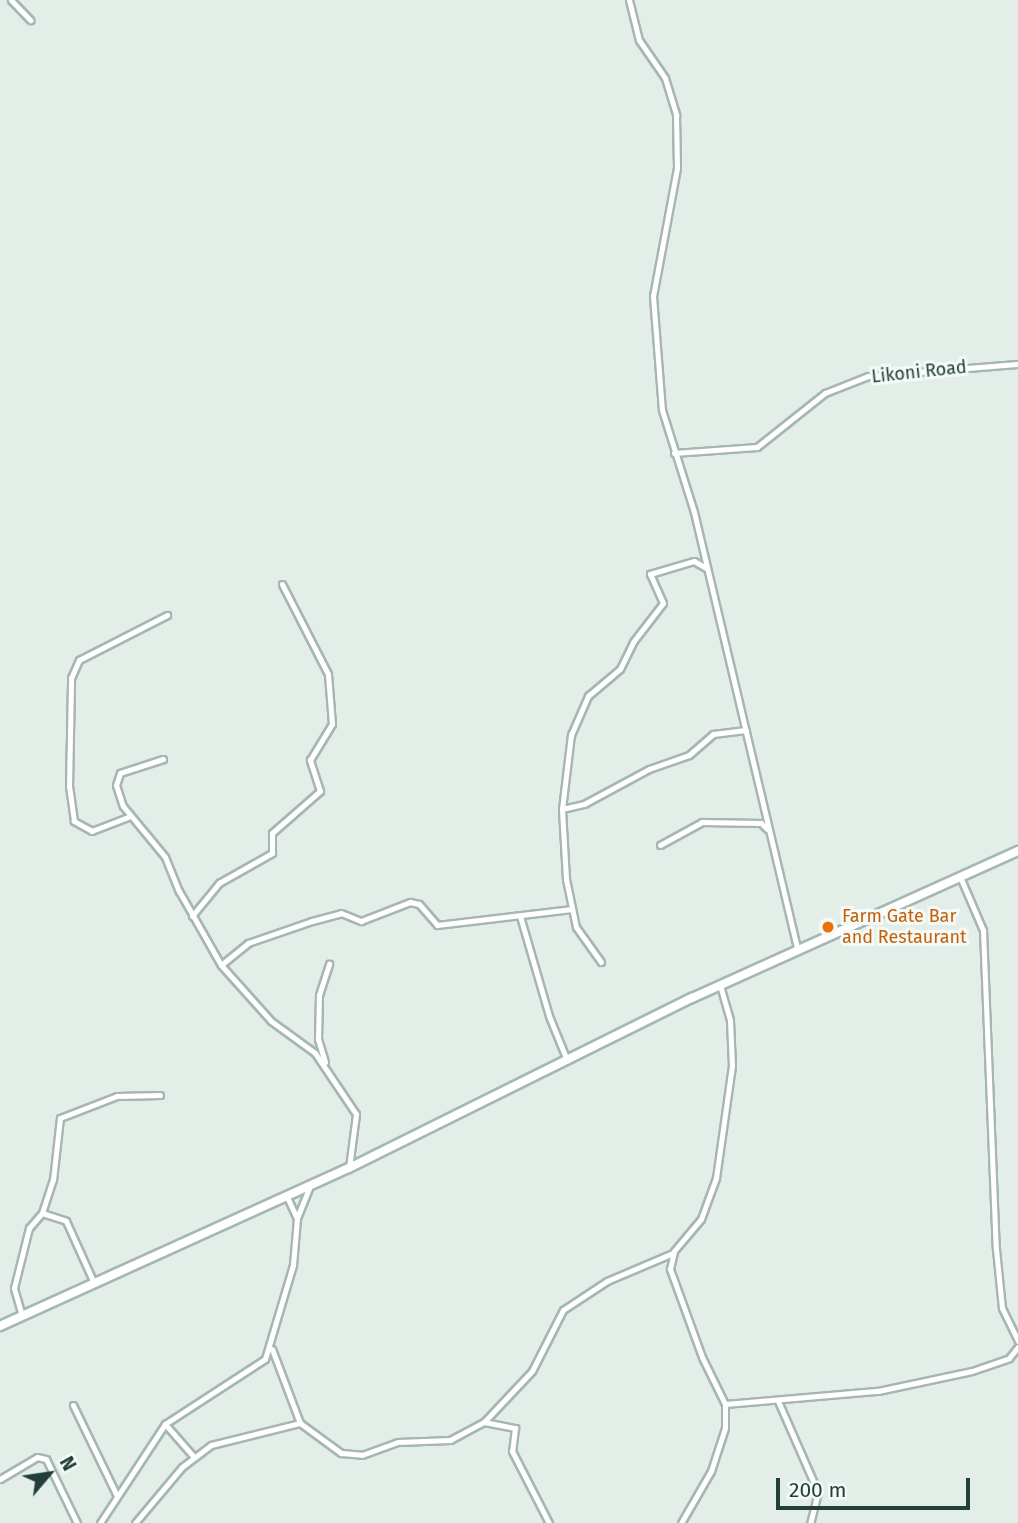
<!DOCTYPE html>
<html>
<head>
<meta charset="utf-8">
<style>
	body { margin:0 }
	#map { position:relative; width:1018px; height:1523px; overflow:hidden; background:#e4eee9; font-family:"Fira Sans",sans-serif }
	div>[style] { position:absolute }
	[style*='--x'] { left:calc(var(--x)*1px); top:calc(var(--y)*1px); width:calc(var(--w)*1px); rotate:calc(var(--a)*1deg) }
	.roads { filter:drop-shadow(2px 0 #a6b6b1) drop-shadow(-2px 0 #a6b6b1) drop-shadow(0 2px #a6b6b1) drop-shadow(0 -2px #a6b6b1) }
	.street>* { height:5px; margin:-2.5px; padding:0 2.5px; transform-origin:2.5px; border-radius:2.5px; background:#fff }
	.secondary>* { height:8px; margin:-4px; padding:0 4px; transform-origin:4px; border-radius:4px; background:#fff }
	.dots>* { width:19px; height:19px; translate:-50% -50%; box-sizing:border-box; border:4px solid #f4faf7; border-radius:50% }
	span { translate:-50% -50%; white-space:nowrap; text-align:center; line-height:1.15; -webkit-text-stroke:6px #f4faf7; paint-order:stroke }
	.street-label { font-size:18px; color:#224039 }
	.food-label { font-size:18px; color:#c56008 }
	.left { translate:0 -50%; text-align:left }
	.north { position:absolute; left:14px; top:1439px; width:70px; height:70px; -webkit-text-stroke:5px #f4faf7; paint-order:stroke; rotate:61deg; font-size:19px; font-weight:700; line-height:28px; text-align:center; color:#224039 }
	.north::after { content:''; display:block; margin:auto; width:24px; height:32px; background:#224039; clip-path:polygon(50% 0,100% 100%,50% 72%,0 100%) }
	.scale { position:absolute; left:776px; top:1478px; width:194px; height:32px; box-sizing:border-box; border:4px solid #224039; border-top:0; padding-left:9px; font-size:21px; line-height:24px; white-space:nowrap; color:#224039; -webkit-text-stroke:5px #f4faf7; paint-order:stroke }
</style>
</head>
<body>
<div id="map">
	<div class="roads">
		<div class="street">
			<i style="--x:11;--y:0;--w:28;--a:46"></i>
			<i style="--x:629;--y:0;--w:41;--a:76"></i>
			<i style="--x:639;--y:40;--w:46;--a:55.6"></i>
			<i style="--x:665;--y:78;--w:39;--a:73"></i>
			<i style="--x:676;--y:115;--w:53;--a:88.9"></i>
			<i style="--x:677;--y:168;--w:130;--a:100.6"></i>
			<i style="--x:653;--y:296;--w:114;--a:85.5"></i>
			<i style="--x:662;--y:410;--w:107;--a:72.6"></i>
			<i style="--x:694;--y:512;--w:451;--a:76.7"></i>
			<i style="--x:674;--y:453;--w:83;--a:-4.1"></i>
			<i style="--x:757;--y:447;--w:87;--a:-38.5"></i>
			<i style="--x:825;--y:393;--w:46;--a:-21.6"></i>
			<i style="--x:868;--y:376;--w:150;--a:-4.6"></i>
			<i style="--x:163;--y:759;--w:45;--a:162"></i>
			<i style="--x:120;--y:773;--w:13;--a:108"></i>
			<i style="--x:116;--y:785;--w:22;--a:72"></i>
			<i style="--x:123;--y:806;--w:66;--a:50.5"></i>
			<i style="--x:165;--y:857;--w:37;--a:68"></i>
			<i style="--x:179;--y:891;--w:85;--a:60.4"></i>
			<i style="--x:221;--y:965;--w:75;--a:48.2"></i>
			<i style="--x:271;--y:1021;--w:54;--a:36"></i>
			<i style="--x:315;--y:1053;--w:73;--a:56.1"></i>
			<i style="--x:356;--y:1114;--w:54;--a:97.4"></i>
			<i style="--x:562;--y:809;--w:23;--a:-13"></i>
			<i style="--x:584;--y:804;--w:74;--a:-28.3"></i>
			<i style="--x:649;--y:769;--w:42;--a:-19.3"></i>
			<i style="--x:689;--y:755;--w:32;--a:-41"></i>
			<i style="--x:713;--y:734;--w:33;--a:-7"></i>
			<i style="--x:128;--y:817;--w:39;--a:159"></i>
			<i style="--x:92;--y:831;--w:21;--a:-151"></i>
			<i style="--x:74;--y:821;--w:34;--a:-98"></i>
			<i style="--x:69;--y:787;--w:109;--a:-88.9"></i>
			<i style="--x:71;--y:678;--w:20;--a:-66"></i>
			<i style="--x:79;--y:660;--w:99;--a:-27.1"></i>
			<i style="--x:660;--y:845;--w:48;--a:-28.7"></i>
			<i style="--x:702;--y:822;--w:59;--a:1"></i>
			<i style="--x:761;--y:823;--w:8;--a:45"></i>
			<i style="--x:961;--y:879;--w:56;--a:66.7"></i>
			<i style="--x:983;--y:930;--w:319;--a:87.7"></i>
			<i style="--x:996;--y:1249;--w:59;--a:84.2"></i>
			<i style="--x:1002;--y:1308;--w:37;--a:64"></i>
			<i style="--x:192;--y:916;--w:43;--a:-50.7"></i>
			<i style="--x:219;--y:883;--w:61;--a:-29.5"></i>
			<i style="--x:272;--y:853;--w:20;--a:-90"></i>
			<i style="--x:272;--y:833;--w:64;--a:-41.2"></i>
			<i style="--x:320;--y:791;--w:33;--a:-108"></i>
			<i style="--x:310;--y:760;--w:42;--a:-58.6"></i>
			<i style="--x:332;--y:724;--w:50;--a:-94.6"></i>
			<i style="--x:328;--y:674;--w:101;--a:-117.1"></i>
			<i style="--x:520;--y:916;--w:104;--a:73.8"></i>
			<i style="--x:549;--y:1016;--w:48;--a:67.8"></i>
			<i style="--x:601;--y:962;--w:43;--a:-125.5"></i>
			<i style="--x:576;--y:927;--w:49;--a:-101.8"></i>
			<i style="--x:566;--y:879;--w:70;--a:-93.3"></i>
			<i style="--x:562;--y:809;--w:75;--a:-83.1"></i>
			<i style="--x:571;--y:735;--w:43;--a:-66.4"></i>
			<i style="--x:588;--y:696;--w:42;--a:-40.2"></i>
			<i style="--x:620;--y:669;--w:30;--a:-64"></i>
			<i style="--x:633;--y:642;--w:49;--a:-52.4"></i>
			<i style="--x:663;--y:603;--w:32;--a:-114"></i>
			<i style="--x:650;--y:574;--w:46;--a:-16.5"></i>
			<i style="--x:694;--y:561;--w:14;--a:30"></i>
			<i style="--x:221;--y:965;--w:35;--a:-39"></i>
			<i style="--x:248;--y:943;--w:68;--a:-19"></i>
			<i style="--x:312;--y:921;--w:30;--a:-15"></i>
			<i style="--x:341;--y:913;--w:22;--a:22"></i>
			<i style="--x:361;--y:921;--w:53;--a:-21.2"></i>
			<i style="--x:410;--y:902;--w:9;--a:13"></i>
			<i style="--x:419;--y:904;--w:28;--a:49"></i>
			<i style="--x:437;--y:925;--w:136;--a:-6.8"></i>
			<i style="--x:325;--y:1062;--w:24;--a:-107"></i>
			<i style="--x:318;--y:1039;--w:44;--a:-88.7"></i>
			<i style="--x:319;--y:995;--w:33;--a:-72"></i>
			<i style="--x:287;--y:1197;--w:23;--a:65"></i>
			<i style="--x:42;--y:1213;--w:25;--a:18"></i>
			<i style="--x:66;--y:1221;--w:68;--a:65.7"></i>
			<i style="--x:22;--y:1316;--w:29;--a:-106"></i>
			<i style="--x:14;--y:1288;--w:62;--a:-76"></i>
			<i style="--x:29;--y:1228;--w:20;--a:-49"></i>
			<i style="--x:42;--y:1213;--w:35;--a:-72"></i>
			<i style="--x:53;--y:1180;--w:62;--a:-83.6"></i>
			<i style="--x:60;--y:1118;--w:61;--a:-21.1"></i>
			<i style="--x:117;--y:1096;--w:43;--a:-1.3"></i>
			<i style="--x:272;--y:1349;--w:79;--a:69.3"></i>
			<i style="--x:300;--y:1423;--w:51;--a:36.2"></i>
			<i style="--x:341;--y:1453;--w:21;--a:5"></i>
			<i style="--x:362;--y:1455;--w:38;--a:-20"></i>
			<i style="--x:398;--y:1442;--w:52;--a:-2.2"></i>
			<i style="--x:450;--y:1440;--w:38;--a:-28"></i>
			<i style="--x:484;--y:1422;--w:32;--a:11"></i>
			<i style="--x:515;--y:1428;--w:23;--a:97"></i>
			<i style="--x:512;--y:1451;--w:81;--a:62.8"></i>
			<i style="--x:778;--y:1401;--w:99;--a:66.3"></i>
			<i style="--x:818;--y:1492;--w:32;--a:104"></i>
			<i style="--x:725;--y:1404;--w:154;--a:-4.9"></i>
			<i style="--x:878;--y:1391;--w:96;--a:-12"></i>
			<i style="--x:972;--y:1371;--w:39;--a:-19"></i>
			<i style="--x:1009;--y:1358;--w:14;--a:-51"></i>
			<i style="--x:73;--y:1405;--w:101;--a:64.2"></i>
			<i style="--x:484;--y:1422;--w:70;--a:-46.7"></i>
			<i style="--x:532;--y:1371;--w:68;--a:-63.1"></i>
			<i style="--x:563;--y:1310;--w:53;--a:-33.4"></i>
			<i style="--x:607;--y:1281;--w:72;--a:-23"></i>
			<i style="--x:165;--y:1424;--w:44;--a:48.7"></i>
			<i style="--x:0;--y:1479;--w:43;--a:-30.7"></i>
			<i style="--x:37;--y:1457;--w:9;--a:13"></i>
			<i style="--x:46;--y:1459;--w:71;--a:64.2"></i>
			<i style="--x:100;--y:1523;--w:118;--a:-56.7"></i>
			<i style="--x:165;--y:1424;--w:119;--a:-33"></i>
			<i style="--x:265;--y:1359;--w:98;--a:-73.4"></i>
			<i style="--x:293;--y:1265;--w:47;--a:-85.1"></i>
			<i style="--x:297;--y:1218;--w:35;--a:-68"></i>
			<i style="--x:135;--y:1523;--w:73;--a:-50"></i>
			<i style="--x:182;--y:1467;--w:36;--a:-37"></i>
			<i style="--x:211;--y:1445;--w:92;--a:-13.9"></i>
			<i style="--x:681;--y:1523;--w:60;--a:-60"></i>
			<i style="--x:711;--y:1471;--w:45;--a:-72"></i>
			<i style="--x:725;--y:1428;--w:24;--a:-90"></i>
			<i style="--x:725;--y:1404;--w:52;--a:-116.1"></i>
			<i style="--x:702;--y:1357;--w:94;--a:-110"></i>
			<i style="--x:670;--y:1269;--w:18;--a:-77"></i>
			<i style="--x:674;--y:1251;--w:42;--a:-49.8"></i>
			<i style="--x:701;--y:1219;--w:44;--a:-69.9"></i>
			<i style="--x:716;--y:1178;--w:113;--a:-81.9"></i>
			<i style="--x:732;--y:1066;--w:46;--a:-92.5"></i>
			<i style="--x:730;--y:1020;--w:35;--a:-106"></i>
		</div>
		<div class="secondary">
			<i style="--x:0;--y:1326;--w:383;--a:-24.4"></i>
			<i style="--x:349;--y:1168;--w:383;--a:-26.4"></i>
			<i style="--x:692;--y:998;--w:358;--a:-24.3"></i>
		</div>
	</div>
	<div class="dots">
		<i style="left:828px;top:927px;background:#e8710a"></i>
	</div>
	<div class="street-label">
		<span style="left:919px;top:372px;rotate:-6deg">Likoni Road</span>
	</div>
	<div class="food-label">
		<span class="left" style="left:842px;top:927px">Farm Gate Bar<br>and Restaurant</span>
	</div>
	<div class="north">N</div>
	<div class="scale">200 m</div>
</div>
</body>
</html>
